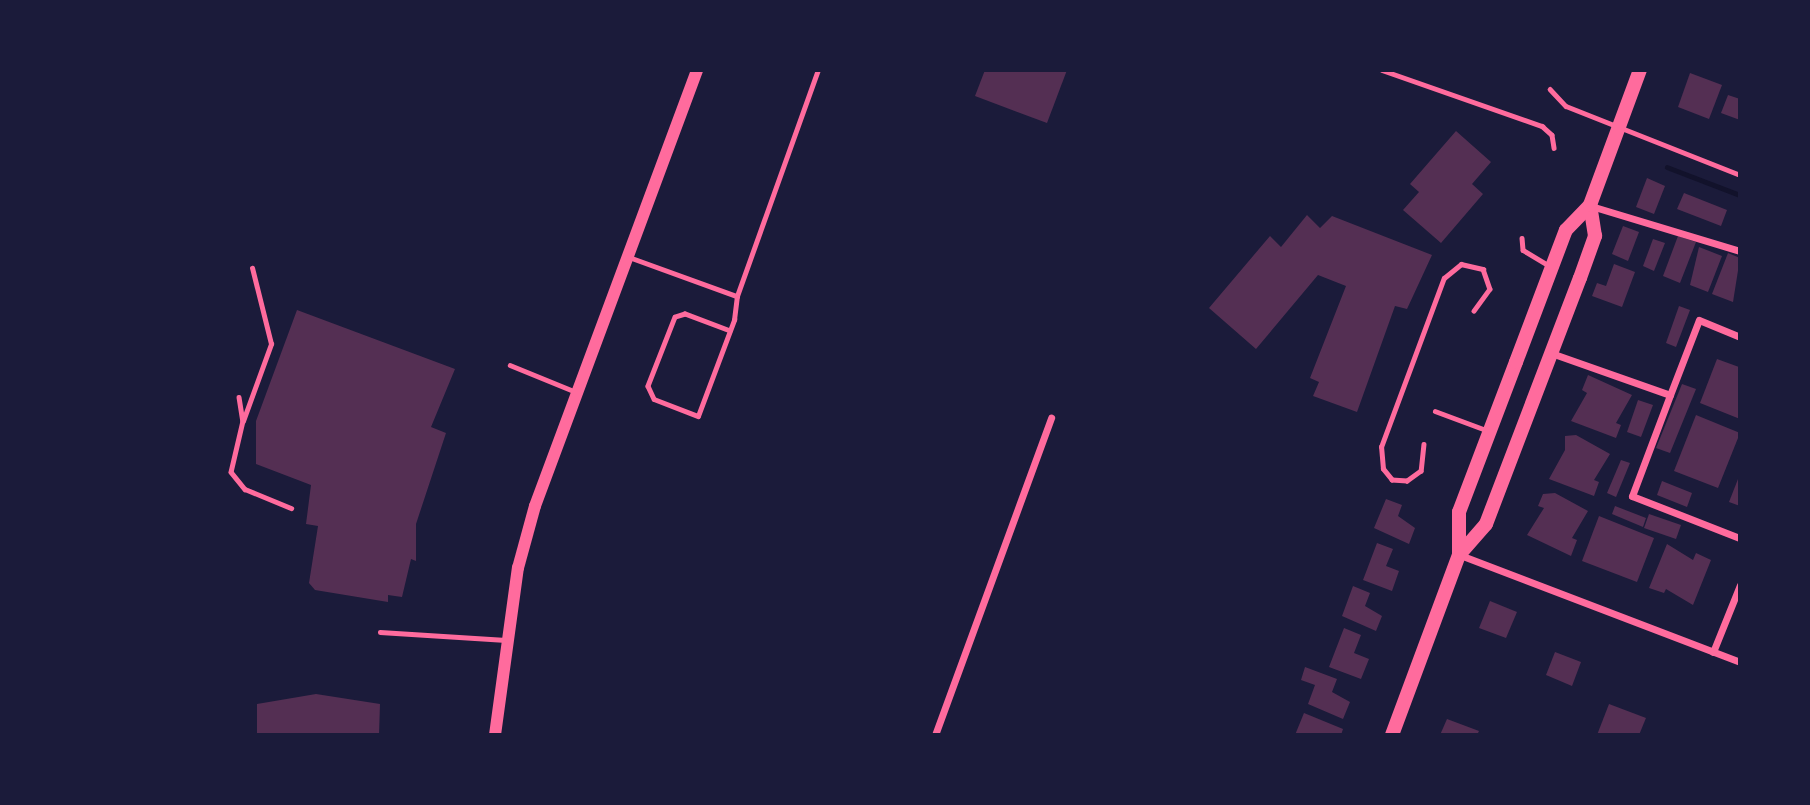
<!DOCTYPE html>
<html>
<head>
<meta charset="utf-8">
<style>
	body { margin:0 }
	#map { position:relative; width:1810px; height:805px; overflow:hidden; background:#1b1b3a; font-family:"Fira Sans Condensed",sans-serif }
	div>[style] { position:absolute }
	[style*='--x'] { left:calc(var(--x)*1px); top:calc(var(--y)*1px); width:calc(var(--w)*1px); rotate:calc(var(--a)*1deg) }
	.stream>* { height:4.5px; margin:-2.25px; padding:0 2.25px; transform-origin:2.25px; border-radius:2.25px; background:#12122b }
	.building>* { inset:0; background:#542f53 }
	.service>* { height:4.5px; margin:-2.25px; padding:0 2.25px; transform-origin:2.25px; border-radius:2.25px; background:#ff6b9d }
	.minor>* { height:7px; margin:-3.5px; padding:0 3.5px; transform-origin:3.5px; border-radius:3.5px; background:#ff6b9d }
	.tertiary>* { height:12px; margin:-6px; padding:0 6px; transform-origin:6px; border-radius:6px; background:#ff6b9d }
	.secondary>* { height:14px; margin:-7px; padding:0 7px; transform-origin:7px; border-radius:7px; background:#ff6b9d }
	span { translate:-50% -50%; white-space:nowrap; text-align:center; line-height:1.15; -webkit-text-stroke:6px #1b1b3a; paint-order:stroke }
	.frame { position:absolute; inset:0; border:72px solid #1b1b3a; pointer-events:none }
</style>
</head>
<body>
<div id="map">
	<div class="stream">
		<i style="--x:1667;--y:167;--w:78;--a:21"></i>
	</div>
	<div class="building">
		<i style="clip-path:polygon(985px 70px,1067px 70px,1047px 123px,975px 96px)"></i>
		<i style="clip-path:polygon(1690px 73px,1722px 85px,1709px 119px,1678px 107px)"></i>
		<i style="clip-path:polygon(1728px 95px,1740px 99px,1740px 120px,1721px 113px)"></i>
		<i style="clip-path:polygon(1456px 131px,1491px 162px,1472px 184px,1483px 194px,1441px 243px,1403px 210px,1419px 192px,1410px 184px)"></i>
		<i style="clip-path:polygon(1647px 178px,1665px 186px,1654px 214px,1636px 207px)"></i>
		<i style="clip-path:polygon(1684px 193px,1727px 210px,1721px 226px,1677px 209px)"></i>
		<i style="clip-path:polygon(1307px 215px,1320px 228px,1332px 216px,1432px 255px,1407px 309px,1395px 306px,1357px 412px,1313px 396px,1319px 382px,1310px 378px,1346px 286px,1318px 275px,1256px 349px,1209px 308px,1270px 236px,1281px 247px)"></i>
		<i style="clip-path:polygon(1623px 226px,1639px 232px,1628px 261px,1612px 254px)"></i>
		<i style="clip-path:polygon(1678px 236px,1696px 242px,1680px 283px,1663px 276px)"></i>
		<i style="clip-path:polygon(1653px 239px,1665px 243px,1654px 271px,1643px 266px)"></i>
		<i style="clip-path:polygon(1699px 247px,1722px 256px,1708px 292px,1690px 285px)"></i>
		<i style="clip-path:polygon(1728px 253px,1740px 258px,1733px 302px,1712px 294px)"></i>
		<i style="clip-path:polygon(1614px 264px,1635px 272px,1622px 307px,1592px 296px,1597px 283px,1606px 286px)"></i>
		<i style="clip-path:polygon(1679px 306px,1690px 310px,1676px 347px,1666px 343px)"></i>
		<i style="clip-path:polygon(297px 310px,455px 369px,431px 427px,446px 433px,416px 524px,416px 561px,411px 559px,402px 597px,388px 595px,388px 602px,315px 590px,309px 583px,318px 526px,306px 524px,311px 485px,256px 464px,256px 421px)"></i>
		<i style="clip-path:polygon(1717px 359px,1739px 367px,1740px 419px,1700px 403px)"></i>
		<i style="clip-path:polygon(1588px 375px,1632px 395px,1616px 423px,1621px 425px,1616px 438px,1571px 421px,1587px 393px,1582px 390px)"></i>
		<i style="clip-path:polygon(1682px 384px,1696px 389px,1670px 453px,1656px 448px)"></i>
		<i style="clip-path:polygon(1638px 400px,1653px 405px,1641px 437px,1627px 432px)"></i>
		<i style="clip-path:polygon(1696px 415px,1740px 433px,1718px 488px,1674px 471px)"></i>
		<i style="clip-path:polygon(1576px 435px,1610px 454px,1594px 480px,1599px 482px,1594px 496px,1549px 479px,1565px 450px,1565px 436px)"></i>
		<i style="clip-path:polygon(1621px 460px,1630px 463px,1616px 497px,1607px 493px)"></i>
		<i style="clip-path:polygon(1740px 474px,1740px 506px,1729px 502px)"></i>
		<i style="clip-path:polygon(1662px 481px,1692px 493px,1687px 507px,1657px 495px)"></i>
		<i style="clip-path:polygon(1555px 493px,1588px 511px,1572px 538px,1577px 540px,1571px 556px,1527px 535px,1544px 508px,1538px 506px,1543px 494px)"></i>
		<i style="clip-path:polygon(1386px 499px,1402px 505px,1398px 516px,1415px 528px,1409px 544px,1374px 528px)"></i>
		<i style="clip-path:polygon(1615px 506px,1646px 518px,1643px 527px,1612px 514px)"></i>
		<i style="clip-path:polygon(1649px 514px,1681px 525px,1676px 539px,1644px 528px)"></i>
		<i style="clip-path:polygon(1599px 516px,1654px 538px,1637px 582px,1582px 561px)"></i>
		<i style="clip-path:polygon(1377px 543px,1393px 549px,1386px 566px,1399px 571px,1392px 591px,1363px 580px)"></i>
		<i style="clip-path:polygon(1667px 544px,1693px 560px,1696px 553px,1711px 560px,1693px 605px,1666px 589px,1664px 593px,1649px 588px)"></i>
		<i style="clip-path:polygon(1353px 586px,1370px 593px,1365px 606px,1382px 616px,1376px 631px,1342px 616px)"></i>
		<i style="clip-path:polygon(1490px 601px,1517px 612px,1506px 638px,1479px 628px)"></i>
		<i style="clip-path:polygon(1344px 628px,1361px 635px,1354px 653px,1369px 659px,1361px 679px,1329px 667px)"></i>
		<i style="clip-path:polygon(1555px 652px,1581px 662px,1572px 686px,1546px 675px)"></i>
		<i style="clip-path:polygon(1305px 667px,1337px 679px,1332px 692px,1350px 702px,1343px 719px,1308px 704px,1315px 685px,1301px 680px)"></i>
		<i style="clip-path:polygon(316px 694px,380px 704px,379px 735px,257px 735px,257px 704px)"></i>
		<i style="clip-path:polygon(1609px 704px,1646px 718px,1639px 735px,1597px 735px)"></i>
		<i style="clip-path:polygon(1304px 713px,1343px 729px,1341px 735px,1295px 735px)"></i>
		<i style="clip-path:polygon(1447px 719px,1479px 731px,1477px 735px,1440px 735px)"></i>
	</div>
	<div class="service">
		<i style="--x:1382;--y:70;--w:170;--a:19.3"></i>
		<i style="--x:1542;--y:126;--w:13;--a:42"></i>
		<i style="--x:1552;--y:135;--w:13;--a:81"></i>
		<i style="--x:1550;--y:89;--w:23;--a:47"></i>
		<i style="--x:1566;--y:106;--w:187;--a:21.6"></i>
		<i style="--x:1522;--y:238;--w:12;--a:85"></i>
		<i style="--x:1523;--y:250;--w:31;--a:31"></i>
		<i style="--x:629;--y:257;--w:115;--a:19.9"></i>
		<i style="--x:730;--y:331;--w:48;--a:-159.3"></i>
		<i style="--x:685;--y:314;--w:10;--a:163"></i>
		<i style="--x:675;--y:317;--w:74;--a:111.4"></i>
		<i style="--x:648;--y:386;--w:14;--a:65"></i>
		<i style="--x:654;--y:399;--w:47;--a:21.1"></i>
		<i style="--x:698;--y:416;--w:103;--a:-69.4"></i>
		<i style="--x:734;--y:320;--w:24;--a:-83"></i>
		<i style="--x:737;--y:296;--w:240;--a:-70.3"></i>
		<i style="--x:510;--y:365;--w:71;--a:22.2"></i>
		<i style="--x:239;--y:397;--w:24;--a:81"></i>
		<i style="--x:243;--y:421;--w:52;--a:103.2"></i>
		<i style="--x:231;--y:472;--w:22;--a:51"></i>
		<i style="--x:245;--y:489;--w:50;--a:22.4"></i>
		<i style="--x:1435;--y:411;--w:54;--a:20.4"></i>
		<i style="--x:243;--y:421;--w:82;--a:-70"></i>
		<i style="--x:271;--y:344;--w:78;--a:-104"></i>
		<i style="--x:1424;--y:444;--w:27;--a:96"></i>
		<i style="--x:1421;--y:471;--w:17;--a:144"></i>
		<i style="--x:1407;--y:481;--w:15;--a:-176"></i>
		<i style="--x:1392;--y:480;--w:14;--a:-129"></i>
		<i style="--x:1383;--y:469;--w:22;--a:-95"></i>
		<i style="--x:1381;--y:447;--w:180;--a:-69.6"></i>
		<i style="--x:1444;--y:278;--w:22;--a:-39"></i>
		<i style="--x:1461;--y:264;--w:23;--a:13"></i>
		<i style="--x:1483;--y:269;--w:21;--a:71"></i>
		<i style="--x:1490;--y:289;--w:27;--a:126"></i>
		<i style="--x:380;--y:632;--w:126;--a:3.6"></i>
	</div>
	<div class="minor">
		<i style="--x:1591;--y:206;--w:156;--a:16.8"></i>
		<i style="--x:1551;--y:353;--w:126;--a:19.4"></i>
		<i style="--x:1670;--y:395;--w:108;--a:110.6"></i>
		<i style="--x:1632;--y:496;--w:116;--a:21.3"></i>
		<i style="--x:1670;--y:395;--w:80;--a:-68.9"></i>
		<i style="--x:1699;--y:320;--w:44;--a:22.5"></i>
		<i style="--x:1460;--y:555;--w:300;--a:20.9"></i>
		<i style="--x:1713;--y:652;--w:72;--a:-68.1"></i>
		<i style="--x:935;--y:735;--w:338;--a:-69.9"></i>
	</div>
	<div class="tertiary">
		<i style="--x:495;--y:735;--w:169;--a:-82.2"></i>
		<i style="--x:518;--y:568;--w:64;--a:-74.7"></i>
		<i style="--x:535;--y:506;--w:465;--a:-69.6"></i>
	</div>
	<div class="secondary">
		<i style="--x:1459;--y:555;--w:41;--a:-48.9"></i>
		<i style="--x:1486;--y:524;--w:263;--a:-69.1"></i>
		<i style="--x:1580;--y:278;--w:45;--a:-70.3"></i>
		<i style="--x:1595;--y:236;--w:31;--a:-99"></i>
		<i style="--x:1392;--y:735;--w:192;--a:-69.6"></i>
		<i style="--x:1459;--y:555;--w:43;--a:-90"></i>
		<i style="--x:1459;--y:512;--w:160;--a:-69.2"></i>
		<i style="--x:1516;--y:362;--w:141;--a:-69.3"></i>
		<i style="--x:1566;--y:230;--w:35;--a:-46"></i>
		<i style="--x:1590;--y:205;--w:144;--a:-69.7"></i>
	</div>
	<div class="frame"></div>
</div>
</body>
</html>
